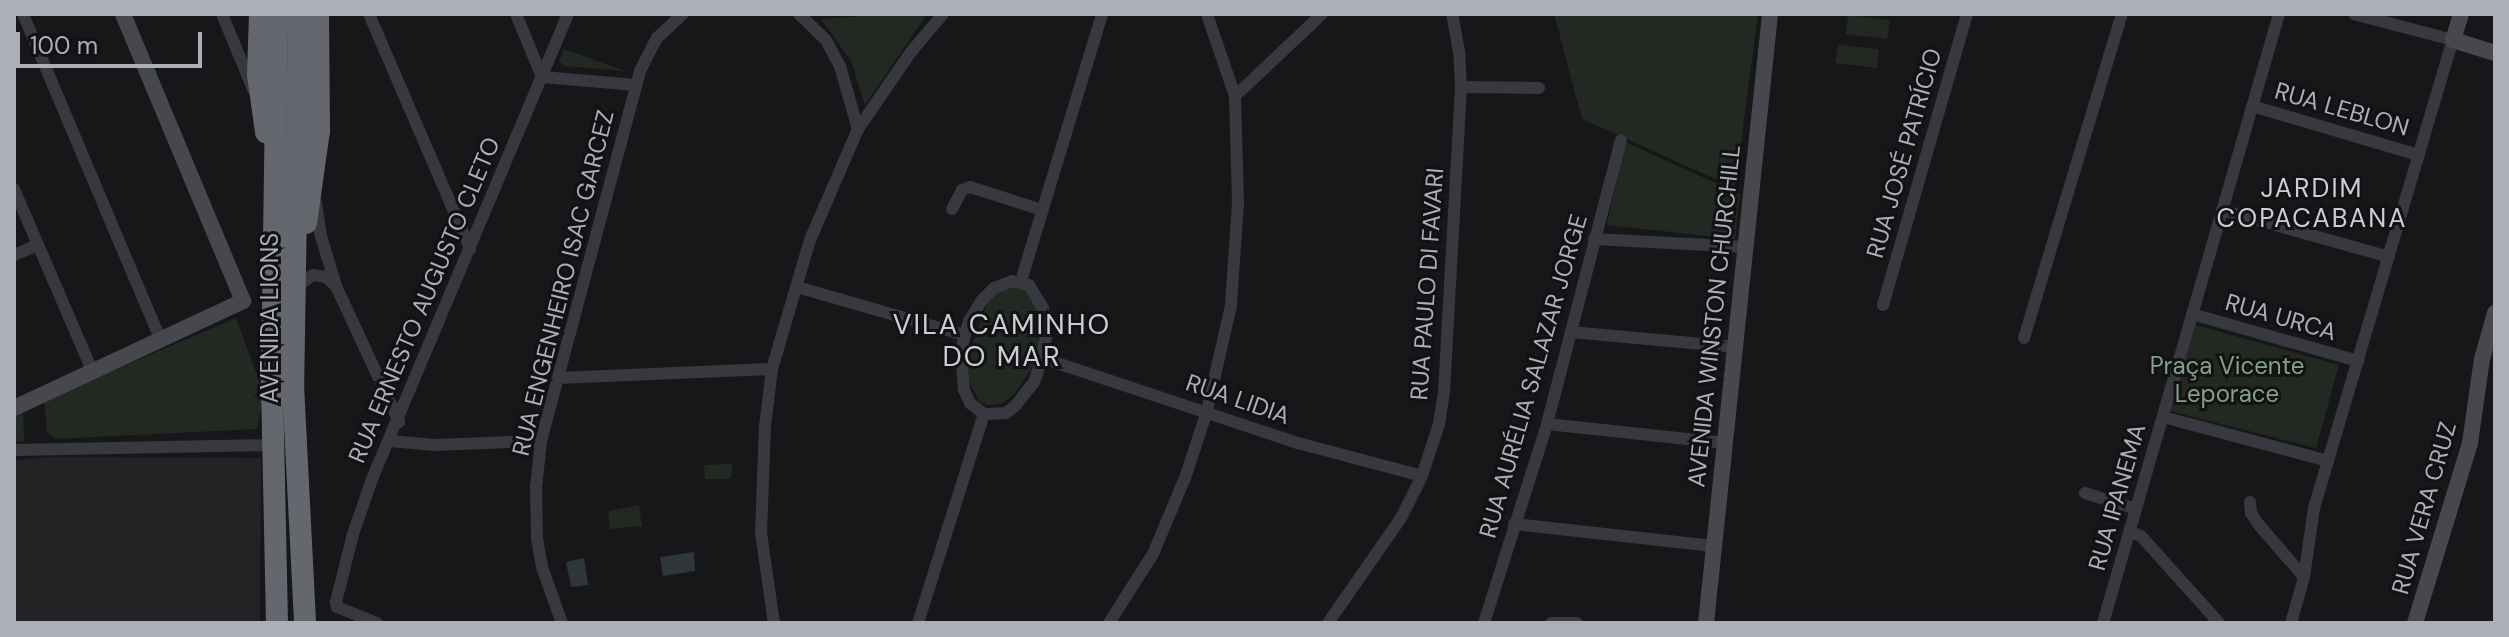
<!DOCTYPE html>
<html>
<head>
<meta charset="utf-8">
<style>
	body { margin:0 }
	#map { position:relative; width:2509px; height:637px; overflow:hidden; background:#171719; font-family:"DM Sans",sans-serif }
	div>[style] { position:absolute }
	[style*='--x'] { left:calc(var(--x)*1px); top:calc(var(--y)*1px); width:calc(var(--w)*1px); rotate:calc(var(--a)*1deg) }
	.built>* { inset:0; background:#232326 }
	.green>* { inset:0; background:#222922 }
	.water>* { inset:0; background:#2e363c }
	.street>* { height:12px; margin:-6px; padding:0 6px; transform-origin:6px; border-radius:6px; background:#38393e }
	.secondary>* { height:16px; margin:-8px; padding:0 8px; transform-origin:8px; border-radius:8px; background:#47484d }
	.highway>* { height:22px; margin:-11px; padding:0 11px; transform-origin:11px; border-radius:11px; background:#65676e }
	span { translate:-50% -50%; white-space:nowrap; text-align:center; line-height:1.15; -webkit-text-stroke:6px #121214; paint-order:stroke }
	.street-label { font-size:24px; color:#aaafb8 }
	.park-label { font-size:24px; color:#83a185 }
	.neighbourhood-label { font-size:26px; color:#cbced4; letter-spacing:2px }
	.quarter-label { font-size:28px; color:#cbced4; letter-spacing:2px }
	.frame { position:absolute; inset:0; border:16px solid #aaafb8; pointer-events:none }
	.scale { position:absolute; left:16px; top:32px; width:186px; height:36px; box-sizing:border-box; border:4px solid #aaafb8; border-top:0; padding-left:10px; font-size:24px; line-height:28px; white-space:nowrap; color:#aaafb8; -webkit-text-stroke:6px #121214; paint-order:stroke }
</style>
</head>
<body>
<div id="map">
	<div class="built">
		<i style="clip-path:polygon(53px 457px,261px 458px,260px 623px,14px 623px,14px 460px)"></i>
	</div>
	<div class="green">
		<i style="clip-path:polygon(889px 14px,927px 14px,865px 105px,851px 61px,821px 19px)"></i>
		<i style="clip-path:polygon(1554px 14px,1758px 14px,1735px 188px,1582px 119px)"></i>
		<i style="clip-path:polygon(1848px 15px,1890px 20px,1887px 39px,1846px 34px)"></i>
		<i style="clip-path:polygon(1838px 45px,1879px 49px,1877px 68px,1835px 63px)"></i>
		<i style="clip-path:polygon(564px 49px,625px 71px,564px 66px,559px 61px)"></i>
		<i style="clip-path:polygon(1625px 142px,1740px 194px,1735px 239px,1607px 225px)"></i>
		<i style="clip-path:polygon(1020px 283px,1035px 298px,1042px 332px,1035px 363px,1015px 393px,1002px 404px,988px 405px,980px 402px,969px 382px,970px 350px,990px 297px,1000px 288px)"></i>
		<i style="clip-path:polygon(236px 318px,264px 394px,257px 429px,55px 439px,47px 432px,44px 400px)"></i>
		<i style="clip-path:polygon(2195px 325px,2339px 365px,2316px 448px,2170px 411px)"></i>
		<i style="clip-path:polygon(23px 407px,24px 441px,14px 442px,14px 411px)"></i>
		<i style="clip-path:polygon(732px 464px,731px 479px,705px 479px,704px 465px)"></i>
		<i style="clip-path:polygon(639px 505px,642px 526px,610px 529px,608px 511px)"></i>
	</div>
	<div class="water">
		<i style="clip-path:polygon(694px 552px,695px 571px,663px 576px,660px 557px)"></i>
		<i style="clip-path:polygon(584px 558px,588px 585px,571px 587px,566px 562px)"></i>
	</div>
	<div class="street">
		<i style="--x:23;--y:14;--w:355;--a:67.1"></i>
		<i style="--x:222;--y:14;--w:81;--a:67.5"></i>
		<i style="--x:369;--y:14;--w:256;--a:66.7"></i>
		<i style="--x:516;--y:14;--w:68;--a:67.6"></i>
		<i style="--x:542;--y:77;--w:94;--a:4.9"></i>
		<i style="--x:799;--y:14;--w:37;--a:44"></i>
		<i style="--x:826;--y:40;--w:30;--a:62"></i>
		<i style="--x:840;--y:66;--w:66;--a:74.1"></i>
		<i style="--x:1461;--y:87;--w:78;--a:0.7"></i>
		<i style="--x:1235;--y:96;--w:120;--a:-43.3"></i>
		<i style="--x:2252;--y:106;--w:174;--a:16.4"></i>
		<i style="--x:14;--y:189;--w:199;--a:66.7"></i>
		<i style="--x:316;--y:202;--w:34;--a:82"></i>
		<i style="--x:321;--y:236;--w:52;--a:73.3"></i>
		<i style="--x:336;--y:286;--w:150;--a:65.1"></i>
		<i style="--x:952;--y:209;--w:21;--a:-62"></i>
		<i style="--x:962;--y:190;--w:9;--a:-21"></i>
		<i style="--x:970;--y:187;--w:76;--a:17.7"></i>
		<i style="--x:2222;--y:210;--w:173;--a:15.7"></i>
		<i style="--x:1594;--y:239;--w:151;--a:3"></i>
		<i style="--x:14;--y:255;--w:26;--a:-23"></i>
		<i style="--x:1012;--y:281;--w:17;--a:13"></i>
		<i style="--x:1029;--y:285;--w:27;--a:59"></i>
		<i style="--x:1043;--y:308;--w:29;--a:84"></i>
		<i style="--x:1046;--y:337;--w:21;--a:101"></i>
		<i style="--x:1042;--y:358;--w:25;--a:108"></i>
		<i style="--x:1034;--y:382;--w:31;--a:128"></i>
		<i style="--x:1015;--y:406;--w:11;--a:142"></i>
		<i style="--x:1006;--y:413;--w:22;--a:177"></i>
		<i style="--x:984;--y:414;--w:18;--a:-142"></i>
		<i style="--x:970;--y:403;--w:14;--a:-115"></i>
		<i style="--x:964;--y:390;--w:40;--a:-94.3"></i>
		<i style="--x:961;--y:350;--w:30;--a:-75"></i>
		<i style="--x:969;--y:321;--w:26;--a:-58"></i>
		<i style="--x:983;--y:299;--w:16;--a:-45"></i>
		<i style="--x:994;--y:288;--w:19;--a:-21"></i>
		<i style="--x:1021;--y:281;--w:279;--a:-73.1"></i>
		<i style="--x:296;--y:287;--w:21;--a:-35"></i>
		<i style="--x:313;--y:275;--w:13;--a:9"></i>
		<i style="--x:326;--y:277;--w:13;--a:42"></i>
		<i style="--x:797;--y:287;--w:174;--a:16"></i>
		<i style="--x:1883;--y:305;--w:303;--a:-73.9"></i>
		<i style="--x:2192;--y:314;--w:173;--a:15.8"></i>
		<i style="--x:1571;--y:332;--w:165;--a:5.2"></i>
		<i style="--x:2024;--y:338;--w:338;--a:-73.2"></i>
		<i style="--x:1042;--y:358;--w:270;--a:18.4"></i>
		<i style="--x:1298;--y:443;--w:128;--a:14.9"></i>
		<i style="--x:558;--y:378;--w:214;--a:-2.4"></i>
		<i style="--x:2163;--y:417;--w:171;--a:14.9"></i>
		<i style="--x:1547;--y:424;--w:179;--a:6.1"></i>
		<i style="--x:390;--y:441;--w:45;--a:5.1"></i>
		<i style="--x:435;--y:445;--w:106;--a:-2.2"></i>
		<i style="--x:14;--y:450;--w:260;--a:-1.1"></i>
		<i style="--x:2085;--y:493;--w:53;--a:17.4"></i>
		<i style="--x:2250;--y:502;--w:11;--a:85"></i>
		<i style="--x:2251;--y:513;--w:14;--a:56"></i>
		<i style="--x:2259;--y:525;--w:69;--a:49.1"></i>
		<i style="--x:1514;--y:524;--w:201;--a:6.3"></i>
		<i style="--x:2130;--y:532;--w:12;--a:20"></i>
		<i style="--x:2141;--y:536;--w:117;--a:48.1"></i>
		<i style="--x:377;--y:623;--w:43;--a:-158.2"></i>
		<i style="--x:337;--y:607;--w:5;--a:-101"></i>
		<i style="--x:336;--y:602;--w:70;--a:-76"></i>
		<i style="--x:353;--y:534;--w:58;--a:-70.9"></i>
		<i style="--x:372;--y:479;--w:505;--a:-67.14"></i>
		<i style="--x:562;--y:623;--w:59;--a:-109.7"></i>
		<i style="--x:542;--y:567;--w:29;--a:-100"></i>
		<i style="--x:537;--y:538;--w:50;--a:-91.1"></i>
		<i style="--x:536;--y:488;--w:47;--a:-83.9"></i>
		<i style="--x:541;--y:441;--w:383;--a:-75"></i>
		<i style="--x:640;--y:71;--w:37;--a:-63"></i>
		<i style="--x:657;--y:38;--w:35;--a:-43"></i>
		<i style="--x:774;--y:623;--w:91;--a:-98.2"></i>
		<i style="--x:761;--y:533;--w:107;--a:-87.9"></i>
		<i style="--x:765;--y:426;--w:57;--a:-83"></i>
		<i style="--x:772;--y:369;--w:134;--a:-73.6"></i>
		<i style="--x:810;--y:240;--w:121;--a:-66.6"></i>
		<i style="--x:858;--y:129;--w:93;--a:-55.5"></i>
		<i style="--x:911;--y:52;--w:50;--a:-49.9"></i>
		<i style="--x:918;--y:623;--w:219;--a:-72.5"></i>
		<i style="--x:1109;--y:623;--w:82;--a:-57.5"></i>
		<i style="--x:1153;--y:554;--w:82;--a:-67.2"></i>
		<i style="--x:1185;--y:478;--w:71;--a:-71.8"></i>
		<i style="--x:1207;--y:411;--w:109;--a:-77.2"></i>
		<i style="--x:1231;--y:305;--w:102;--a:-86.1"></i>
		<i style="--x:1238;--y:203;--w:107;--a:-91.6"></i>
		<i style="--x:1235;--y:96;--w:87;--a:-108.9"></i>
		<i style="--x:1328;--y:623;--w:128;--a:-55.2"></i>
		<i style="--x:1401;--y:518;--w:47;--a:-63.4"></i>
		<i style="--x:1422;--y:476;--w:55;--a:-71.9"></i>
		<i style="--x:1439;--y:424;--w:32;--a:-81"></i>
		<i style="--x:1444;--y:392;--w:305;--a:-86.8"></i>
		<i style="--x:1461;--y:87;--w:35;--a:-93"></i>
		<i style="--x:1459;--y:52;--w:39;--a:-100"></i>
		<i style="--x:1484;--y:623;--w:209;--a:-72.4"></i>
		<i style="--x:1547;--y:424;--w:293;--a:-75.4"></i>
		<i style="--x:1551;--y:623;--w:26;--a:0"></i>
		<i style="--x:2103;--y:623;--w:634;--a:-73.88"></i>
		<i style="--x:2291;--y:623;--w:48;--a:-74.2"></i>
		<i style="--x:2304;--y:577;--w:70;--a:-81.8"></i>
		<i style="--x:2314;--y:508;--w:488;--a:-73.5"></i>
		<i style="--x:2453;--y:40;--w:102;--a:-165.3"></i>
	</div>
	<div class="secondary">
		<i style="--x:2461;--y:14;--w:27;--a:107"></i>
		<i style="--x:2453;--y:40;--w:44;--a:17.2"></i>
		<i style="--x:14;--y:408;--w:253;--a:-25"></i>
		<i style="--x:243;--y:301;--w:311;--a:-112.7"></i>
		<i style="--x:1706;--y:623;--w:612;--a:-84"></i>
		<i style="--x:2415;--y:623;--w:188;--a:-73"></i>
		<i style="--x:2470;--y:443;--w:85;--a:-81.9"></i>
		<i style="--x:2482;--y:359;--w:48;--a:-74.2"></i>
	</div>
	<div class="highway">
		<i style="--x:260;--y:14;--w:61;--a:91.9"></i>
		<i style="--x:258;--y:75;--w:58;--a:82"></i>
		<i style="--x:299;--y:14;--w:371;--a:90.9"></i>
		<i style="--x:293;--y:385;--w:238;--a:87.1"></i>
		<i style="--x:306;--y:223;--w:93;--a:-82"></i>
		<i style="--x:319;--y:131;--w:117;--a:-90.5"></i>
		<i style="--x:277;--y:623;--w:238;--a:-91.2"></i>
		<i style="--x:272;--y:385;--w:371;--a:-89.2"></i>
	</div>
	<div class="street-label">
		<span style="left:2342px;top:109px;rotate:16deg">RUA LEBLON</span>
		<span style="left:1904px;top:153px;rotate:-74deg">RUA JOSÉ PATRÍCIO</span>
		<span style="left:563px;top:283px;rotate:-76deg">RUA ENGENHEIRO ISAC GARCEZ</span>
		<span style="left:1427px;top:284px;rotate:-86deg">RUA PAULO DI FAVARI</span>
		<span style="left:424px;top:300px;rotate:-67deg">RUA ERNESTO AUGUSTO CLETO</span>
		<span style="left:1714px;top:316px;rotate:-84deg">AVENIDA WINSTON CHURCHILL</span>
		<span style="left:2281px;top:317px;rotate:16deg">RUA URCA</span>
		<span style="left:270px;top:318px;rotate:-90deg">AVENIDA LIONS</span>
		<span style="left:1533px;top:376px;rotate:-74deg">RUA AURÉLIA SALAZAR JORGE</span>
		<span style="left:1238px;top:399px;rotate:19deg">RUA LIDIA</span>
		<span style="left:2117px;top:497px;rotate:-74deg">RUA IPANEMA</span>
		<span style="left:2424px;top:508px;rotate:-74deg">RUA VERA CRUZ</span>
	</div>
	<div class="park-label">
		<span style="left:2227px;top:380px">Praça Vicente<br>Leporace</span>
	</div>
	<div class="neighbourhood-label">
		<span style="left:2312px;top:204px">JARDIM<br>COPACABANA</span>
	</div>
	<div class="quarter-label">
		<span style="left:1002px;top:341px">VILA CAMINHO<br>DO MAR</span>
	</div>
	<div class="frame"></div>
	<div class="scale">100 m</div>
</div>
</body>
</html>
